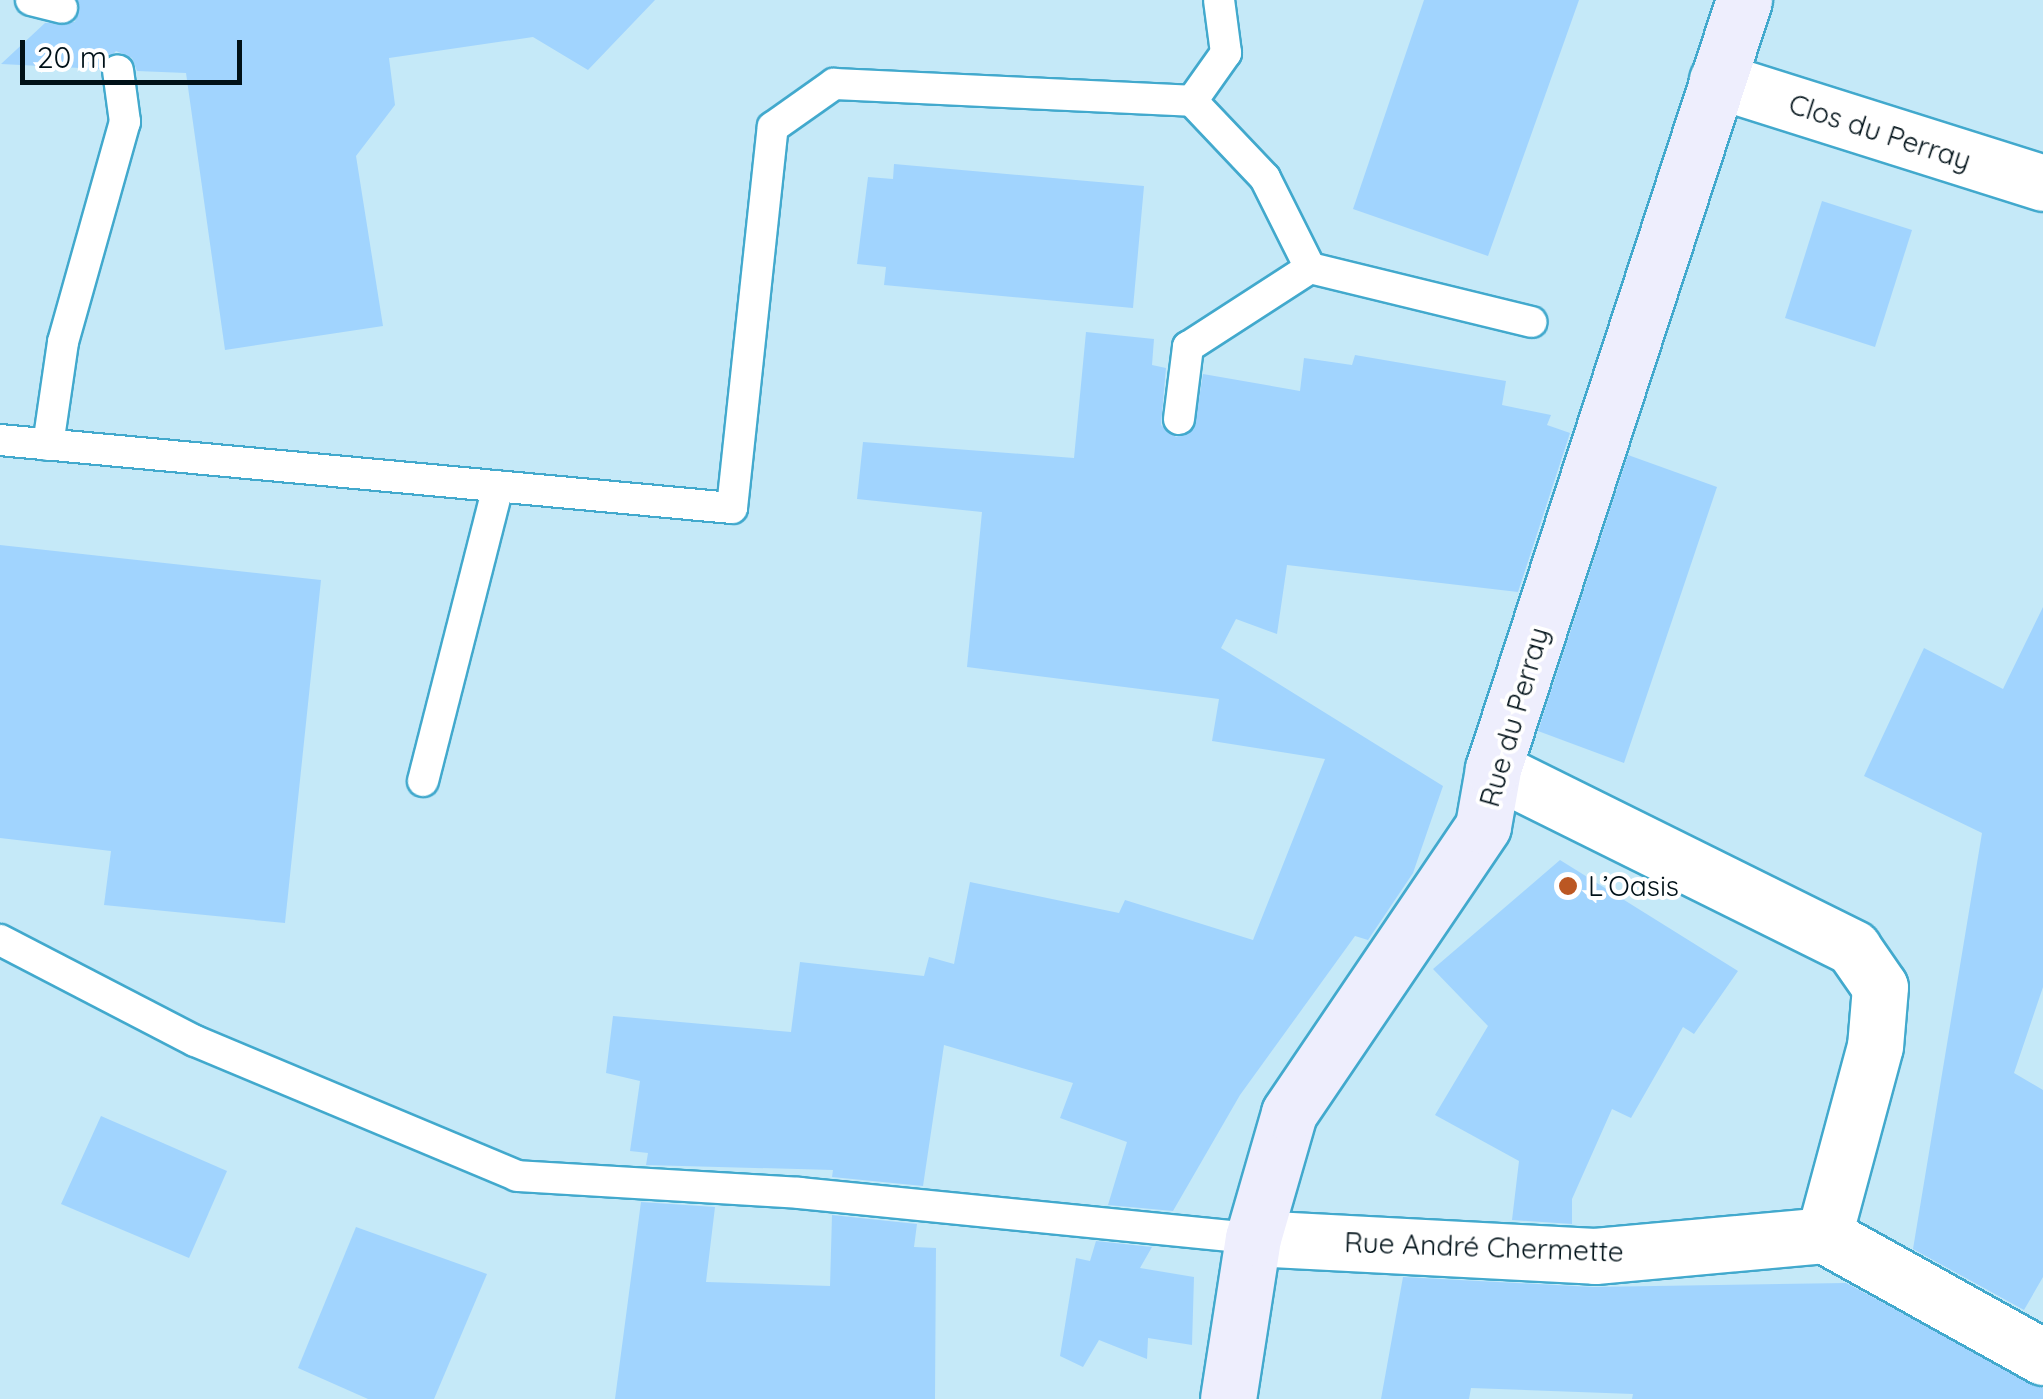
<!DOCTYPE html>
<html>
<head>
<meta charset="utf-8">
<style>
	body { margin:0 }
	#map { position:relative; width:2043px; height:1399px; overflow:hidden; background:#c5e9f8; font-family:Quicksand,sans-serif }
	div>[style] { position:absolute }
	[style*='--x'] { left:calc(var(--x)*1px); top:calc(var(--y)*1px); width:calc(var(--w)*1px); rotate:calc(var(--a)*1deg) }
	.building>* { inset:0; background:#a1d4fe }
	.roads { filter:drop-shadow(2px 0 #42a9cd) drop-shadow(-2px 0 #42a9cd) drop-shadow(0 2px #42a9cd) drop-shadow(0 -2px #42a9cd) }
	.lane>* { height:30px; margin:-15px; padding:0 15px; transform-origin:15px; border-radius:15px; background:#fff }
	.street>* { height:55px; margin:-27.5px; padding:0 27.5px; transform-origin:27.5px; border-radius:27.5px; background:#fff }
	.secondary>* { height:55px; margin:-27.5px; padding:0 27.5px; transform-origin:27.5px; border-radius:27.5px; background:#eeeefd }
	.dots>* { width:28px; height:28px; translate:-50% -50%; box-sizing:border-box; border:5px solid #fff; border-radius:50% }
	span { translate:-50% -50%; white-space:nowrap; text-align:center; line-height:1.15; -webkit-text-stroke:8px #fff; paint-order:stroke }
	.street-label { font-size:28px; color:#001118 }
	.poi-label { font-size:28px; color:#001118 }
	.left { translate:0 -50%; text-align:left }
	.scale { position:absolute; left:20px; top:40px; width:222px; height:45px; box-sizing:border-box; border:5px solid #001118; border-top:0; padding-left:12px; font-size:30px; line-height:35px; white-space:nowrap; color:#001118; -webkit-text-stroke:8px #fff; paint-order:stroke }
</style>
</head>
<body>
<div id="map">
	<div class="building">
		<i style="clip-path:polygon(78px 0,655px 0,588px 70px,533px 37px,389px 58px,395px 105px,356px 156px,383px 326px,225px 350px,186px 73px,137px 71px,132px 58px,116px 51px,100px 69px,1px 64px,45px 23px,75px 22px)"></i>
		<i style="clip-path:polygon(1424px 0,1579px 0,1488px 256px,1353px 209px)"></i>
		<i style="clip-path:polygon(894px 164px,1144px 186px,1133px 308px,884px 285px,886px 267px,857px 264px,868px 177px,893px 179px)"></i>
		<i style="clip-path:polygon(1822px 201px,1912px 230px,1875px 347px,1785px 318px)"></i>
		<i style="clip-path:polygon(1086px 332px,1154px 339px,1152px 365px,1166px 368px,1161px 425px,1176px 437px,1194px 429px,1203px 374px,1300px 391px,1304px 358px,1352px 365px,1355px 355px,1506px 381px,1502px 405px,1551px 415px,1547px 425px,1570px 433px,1518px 592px,1287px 565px,1277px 634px,1236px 619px,1221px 648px,1443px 786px,1413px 873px,1368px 940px,1355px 936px,1240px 1095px,1173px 1211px,1108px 1205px,1127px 1142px,1060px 1118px,1073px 1083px,944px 1045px,923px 1186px,832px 1177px,833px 1170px,646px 1165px,648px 1153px,630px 1151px,640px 1081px,606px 1073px,613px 1016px,791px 1032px,800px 962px,924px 976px,929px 957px,954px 964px,970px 882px,1119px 913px,1125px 900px,1253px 940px,1325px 759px,1212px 741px,1219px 699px,967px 667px,982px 512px,857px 499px,863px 442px,1074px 458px)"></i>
		<i style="clip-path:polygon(1628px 455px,1717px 487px,1624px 763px,1538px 731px)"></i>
		<i style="clip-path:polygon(0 545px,321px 580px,285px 923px,104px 905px,111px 851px,0 838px)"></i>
		<i style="clip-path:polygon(2043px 607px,2043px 987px,2014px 1073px,2043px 1090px,2043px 1277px,2024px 1310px,1913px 1249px,1982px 833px,1864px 776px,1924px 648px,2003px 689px)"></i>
		<i style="clip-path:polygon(1560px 860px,1738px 971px,1694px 1034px,1683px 1027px,1631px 1118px,1612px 1109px,1572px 1199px,1572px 1224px,1512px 1220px,1519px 1161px,1435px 1115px,1488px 1026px,1433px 969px)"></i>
		<i style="clip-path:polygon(101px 1116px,227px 1171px,189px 1258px,61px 1204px)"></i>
		<i style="clip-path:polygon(641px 1202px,715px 1207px,706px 1282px,830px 1286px,832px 1215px,917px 1224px,914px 1247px,936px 1248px,935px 1399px,615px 1399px)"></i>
		<i style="clip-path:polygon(356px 1227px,487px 1274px,434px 1399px,368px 1399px,298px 1368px)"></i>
		<i style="clip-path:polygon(1096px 1241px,1152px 1247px,1140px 1268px,1194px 1277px,1192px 1345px,1148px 1338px,1147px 1359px,1099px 1340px,1083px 1367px,1060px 1356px,1076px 1258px,1090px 1261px)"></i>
		<i style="clip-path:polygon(1403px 1277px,1593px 1287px,1846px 1283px,2043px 1388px,2043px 1399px,1632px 1399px,1633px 1394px,1471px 1388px,1469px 1399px,1381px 1399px)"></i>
	</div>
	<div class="roads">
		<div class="lane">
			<i style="--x:31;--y:0;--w:32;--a:14"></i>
			<i style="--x:1192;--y:101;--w:106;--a:46.5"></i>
			<i style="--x:1265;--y:178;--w:101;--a:63.4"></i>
			<i style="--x:1310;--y:268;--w:228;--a:13.7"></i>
			<i style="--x:1179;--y:419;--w:73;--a:-82.9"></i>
			<i style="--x:1188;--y:347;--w:145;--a:-32.9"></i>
			<i style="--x:0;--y:440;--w:735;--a:5.31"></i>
			<i style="--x:732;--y:508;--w:383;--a:-83.9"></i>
			<i style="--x:773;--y:127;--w:75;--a:-35.2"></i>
			<i style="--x:834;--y:84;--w:358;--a:2.7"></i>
			<i style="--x:1192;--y:101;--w:59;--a:-54.7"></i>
			<i style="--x:1226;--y:53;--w:53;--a:-97.5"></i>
			<i style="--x:48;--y:445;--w:104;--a:-81.7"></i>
			<i style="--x:63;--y:342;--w:229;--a:-74.3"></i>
			<i style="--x:125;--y:122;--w:52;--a:-97.7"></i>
			<i style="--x:423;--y:781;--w:304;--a:-75.7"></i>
			<i style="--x:0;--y:940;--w:220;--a:27.4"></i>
			<i style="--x:195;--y:1041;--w:349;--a:22.7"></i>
			<i style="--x:517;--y:1176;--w:283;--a:3.4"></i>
			<i style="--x:799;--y:1193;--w:456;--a:5.7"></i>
		</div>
		<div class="street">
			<i style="--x:1717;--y:80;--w:342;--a:17.5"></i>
			<i style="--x:1493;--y:769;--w:402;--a:26.4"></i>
			<i style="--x:1853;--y:948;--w:47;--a:55.3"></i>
			<i style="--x:1880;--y:987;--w:59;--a:94.8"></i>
			<i style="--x:1875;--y:1046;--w:196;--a:105.1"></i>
			<i style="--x:1253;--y:1238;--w:342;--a:3"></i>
			<i style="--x:1595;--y:1256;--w:230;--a:-5.2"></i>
			<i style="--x:1824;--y:1235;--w:251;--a:29.1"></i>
		</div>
		<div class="secondary">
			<i style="--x:1228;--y:1399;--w:163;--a:-81.2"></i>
			<i style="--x:1253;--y:1238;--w:130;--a:-73.9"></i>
			<i style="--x:1289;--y:1113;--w:346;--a:-55.9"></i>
			<i style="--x:1483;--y:826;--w:58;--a:-80"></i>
			<i style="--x:1493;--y:769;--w:809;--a:-71.92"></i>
		</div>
	</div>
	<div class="dots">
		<i style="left:1568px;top:886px;background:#bb5723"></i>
	</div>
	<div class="street-label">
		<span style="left:1880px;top:132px;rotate:18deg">Clos du Perray</span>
		<span style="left:1514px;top:717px;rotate:-74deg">Rue du Perray</span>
		<span style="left:1484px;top:1247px;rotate:2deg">Rue André Chermette</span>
	</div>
	<div class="poi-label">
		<span class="left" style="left:1588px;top:886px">L’Oasis</span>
	</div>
	<div class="scale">20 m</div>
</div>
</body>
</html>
